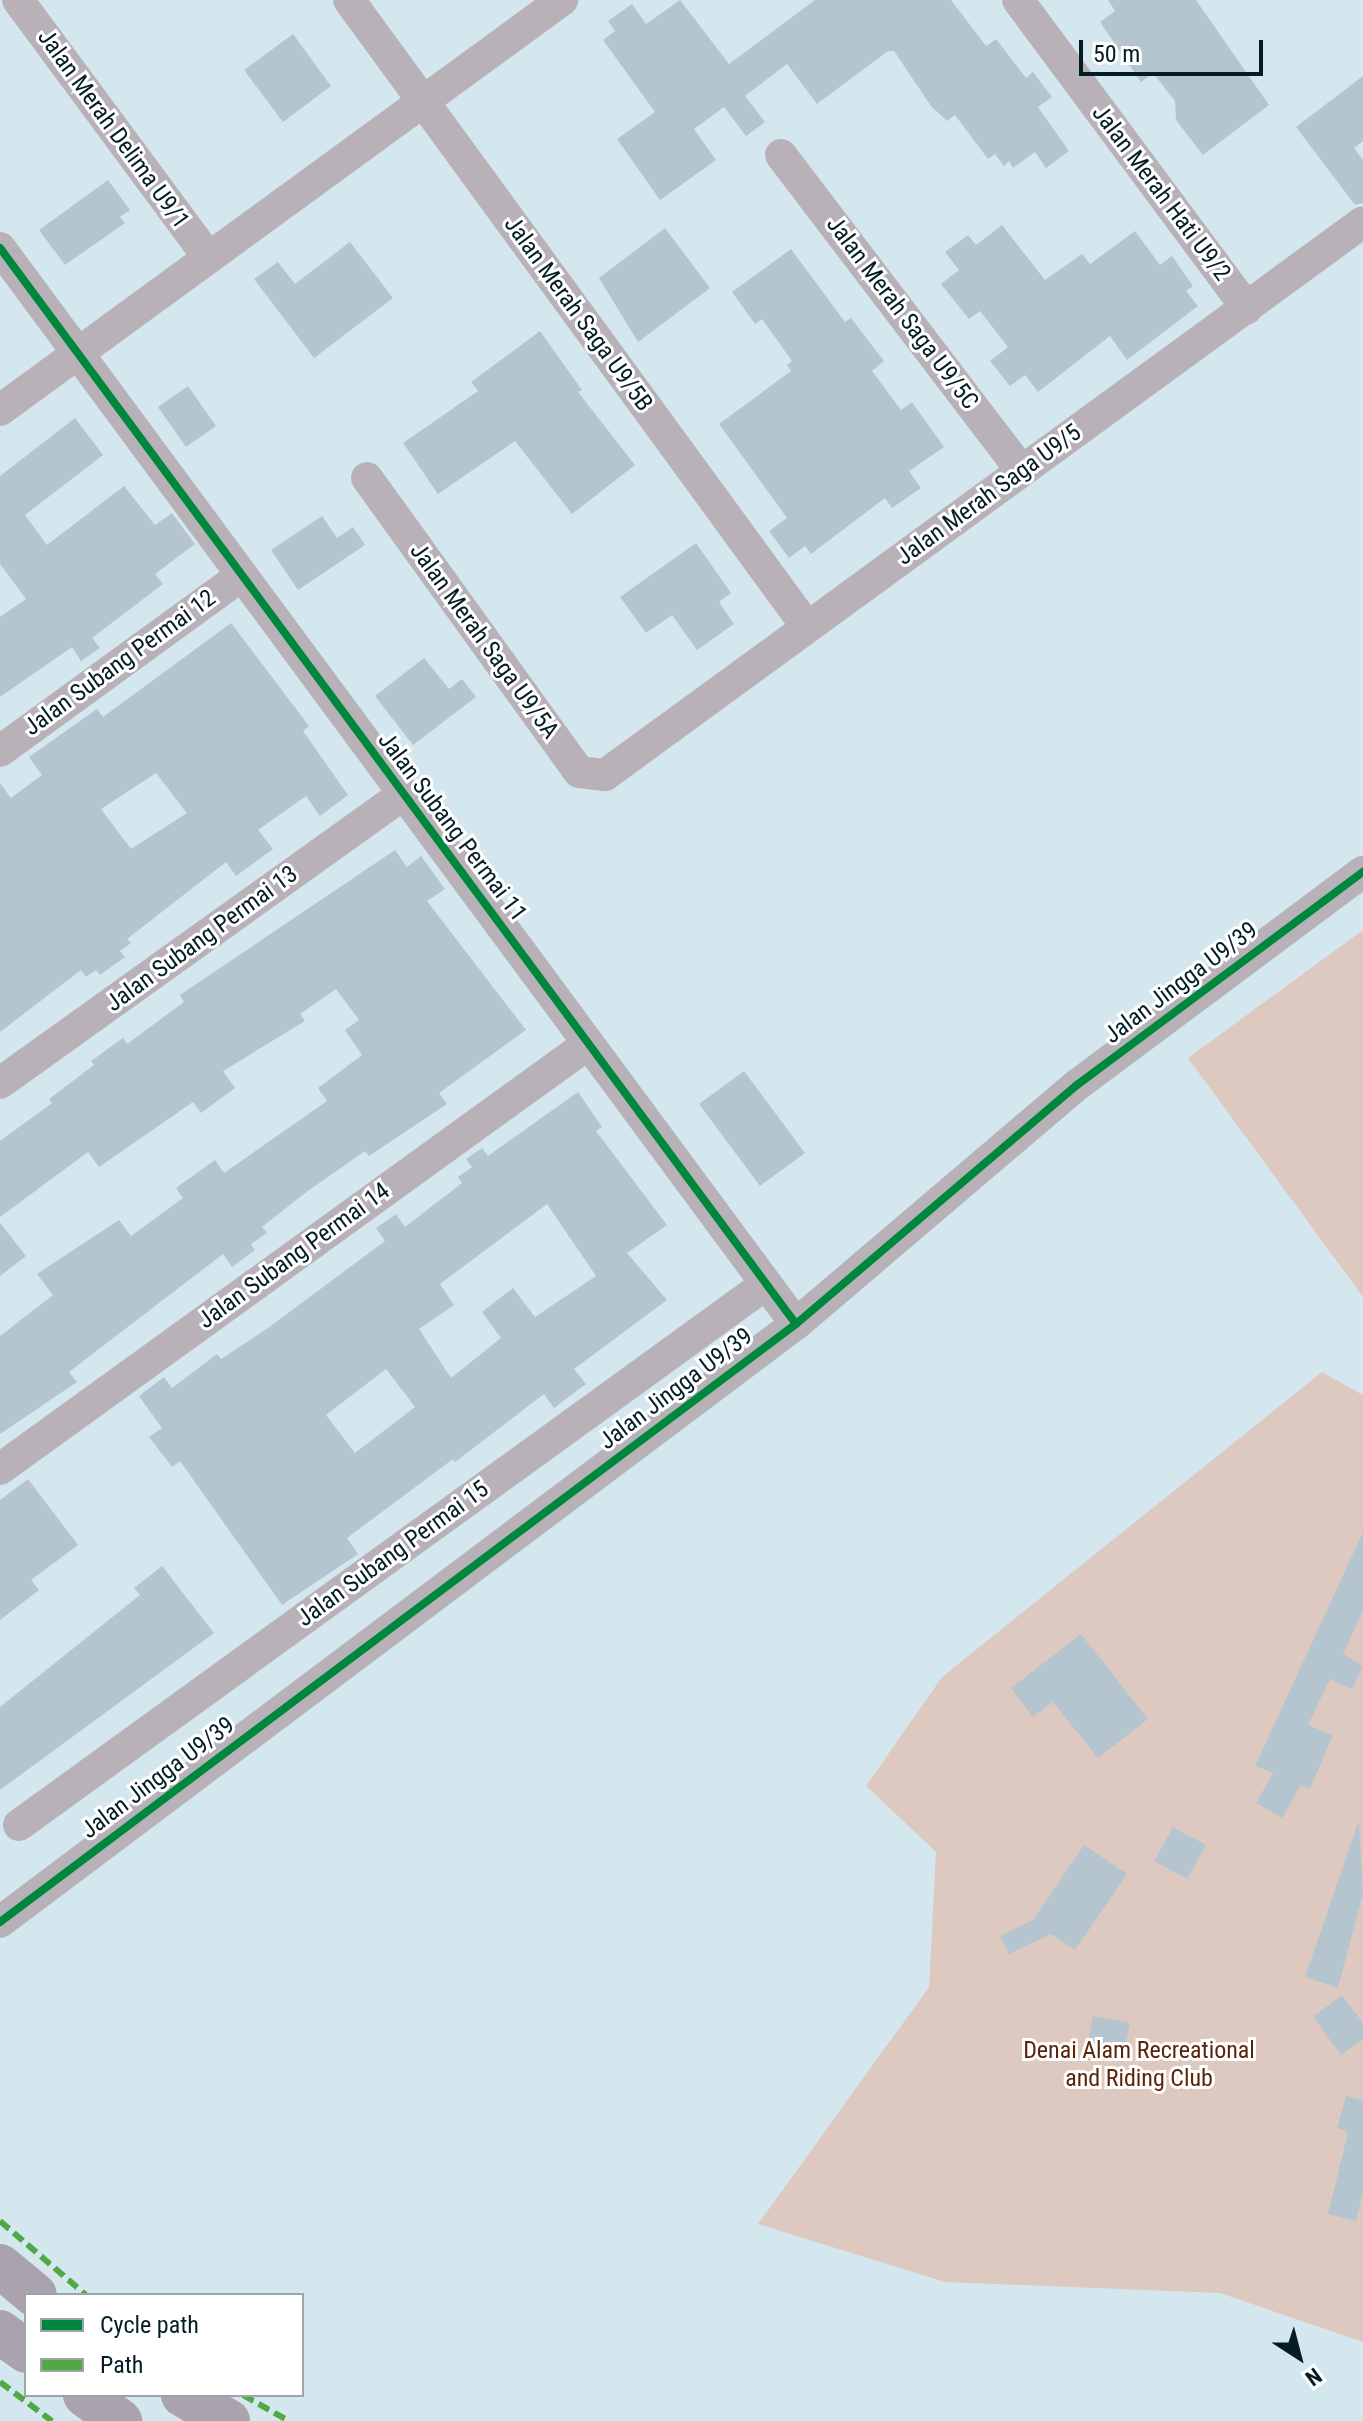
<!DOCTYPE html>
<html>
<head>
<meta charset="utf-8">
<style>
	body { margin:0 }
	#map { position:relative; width:1363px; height:2421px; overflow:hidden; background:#d4e7ef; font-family:"Roboto Condensed",sans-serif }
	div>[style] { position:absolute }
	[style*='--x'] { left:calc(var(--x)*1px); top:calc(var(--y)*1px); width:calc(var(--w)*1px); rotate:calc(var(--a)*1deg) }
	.green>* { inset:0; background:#dec9c0 }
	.building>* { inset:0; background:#b5c5d0 }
	.minor>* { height:32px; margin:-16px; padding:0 16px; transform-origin:16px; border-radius:16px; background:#b9b1b8 }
	.highway>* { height:44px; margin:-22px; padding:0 22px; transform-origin:22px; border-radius:22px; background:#aaa3ad }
	.quiet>* { height:6px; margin-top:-3px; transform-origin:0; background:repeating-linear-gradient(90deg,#50a944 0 12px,transparent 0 18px) }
	.cycleway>* { height:8px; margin:-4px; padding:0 4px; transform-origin:4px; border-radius:4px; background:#00873e }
	span { translate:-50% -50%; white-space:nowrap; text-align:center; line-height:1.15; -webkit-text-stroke:6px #fff; paint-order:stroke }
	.street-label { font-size:24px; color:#041d25 }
	.park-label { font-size:24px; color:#592409 }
	.legend { position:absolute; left:24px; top:2293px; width:280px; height:104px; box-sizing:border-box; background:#fff; border:2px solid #9ba5a8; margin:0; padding:10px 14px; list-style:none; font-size:24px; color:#041d25 }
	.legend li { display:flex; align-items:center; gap:16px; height:40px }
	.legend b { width:40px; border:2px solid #9ba5a8 }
	.north { position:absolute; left:1259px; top:2317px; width:80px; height:80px; -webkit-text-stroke:6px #fff; paint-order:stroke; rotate:144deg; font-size:22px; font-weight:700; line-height:32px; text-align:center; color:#041d25 }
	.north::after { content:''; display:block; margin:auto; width:28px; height:36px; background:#041d25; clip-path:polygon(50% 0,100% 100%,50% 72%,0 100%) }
	.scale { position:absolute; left:1079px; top:40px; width:184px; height:36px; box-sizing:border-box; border:4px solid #041d25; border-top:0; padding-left:10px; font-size:24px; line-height:28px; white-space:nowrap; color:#041d25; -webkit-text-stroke:6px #fff; paint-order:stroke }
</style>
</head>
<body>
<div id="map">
	<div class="green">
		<i style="clip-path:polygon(1363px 930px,1363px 1297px,1188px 1058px)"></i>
		<i style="clip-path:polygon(1322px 1372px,1363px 1395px,1363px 2342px,1220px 2293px,945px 2282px,758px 2224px,929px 1987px,936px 1852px,866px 1786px,942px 1677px)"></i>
	</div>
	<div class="building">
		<i style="clip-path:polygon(680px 0,729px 64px,815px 0,951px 0,986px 46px,996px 39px,1026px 78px,1033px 72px,1052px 97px,1038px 107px,1069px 151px,1046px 168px,1035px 152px,1013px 168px,1009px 161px,1004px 166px,995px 154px,988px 159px,955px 115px,947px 121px,931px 106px,894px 51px,888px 51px,817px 104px,787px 64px,745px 96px,765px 122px,746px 136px,724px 107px,694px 129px,716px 160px,660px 200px,617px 139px,655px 112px,603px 40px,615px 31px,608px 21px,632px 4px,646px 24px)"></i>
		<i style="clip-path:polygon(1108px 0,1196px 0,1269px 105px,1203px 155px,1176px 120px,1175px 101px,1153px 73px,1141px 82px,1100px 22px,1115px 11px)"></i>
		<i style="clip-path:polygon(293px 34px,331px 86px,283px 122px,244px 70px)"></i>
		<i style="clip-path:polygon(1363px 76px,1363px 141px,1354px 148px,1363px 160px,1363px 203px,1355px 205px,1296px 127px)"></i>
		<i style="clip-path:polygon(108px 180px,130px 210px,120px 217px,125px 223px,65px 265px,39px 230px)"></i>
		<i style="clip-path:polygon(1002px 225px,1045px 280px,1082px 254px,1090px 264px,1135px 231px,1160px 265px,1172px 256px,1193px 286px,1186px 291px,1198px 306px,1127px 360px,1110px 336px,1038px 392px,1025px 375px,1010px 386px,990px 361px,1008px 347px,980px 311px,969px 319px,941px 284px,959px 270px,945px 252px,968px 235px,976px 245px)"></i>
		<i style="clip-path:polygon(665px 228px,710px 288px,638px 342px,599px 278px)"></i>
		<i style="clip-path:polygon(350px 242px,393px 298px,314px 358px,254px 279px,278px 262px,295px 284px)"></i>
		<i style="clip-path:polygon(791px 249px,845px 322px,851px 318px,884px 361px,872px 371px,901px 410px,912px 402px,944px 447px,909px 471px,921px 488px,892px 508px,885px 498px,811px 554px,805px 546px,789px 558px,769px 531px,787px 518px,719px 424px,791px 371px,787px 365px,792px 361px,762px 319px,755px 324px,732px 292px)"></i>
		<i style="clip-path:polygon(540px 331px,582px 390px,578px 392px,635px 465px,572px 514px,515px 441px,438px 494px,403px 443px,478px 391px,471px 382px)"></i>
		<i style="clip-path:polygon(188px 386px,216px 426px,186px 447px,158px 407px)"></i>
		<i style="clip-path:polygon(75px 418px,103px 455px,25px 515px,47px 545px,124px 486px,155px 525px,172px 513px,195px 544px,155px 574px,163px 584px,92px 638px,100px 648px,81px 661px,72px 647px,0 697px,0 617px,26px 599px,0 564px,0 476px)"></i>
		<i style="clip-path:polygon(322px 516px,337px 538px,353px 527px,365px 545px,298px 590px,271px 550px)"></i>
		<i style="clip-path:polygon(696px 543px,731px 593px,719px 602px,734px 624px,697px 650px,672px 615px,646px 633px,620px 597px)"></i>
		<i style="clip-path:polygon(evenodd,231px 623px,309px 726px,303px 731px,348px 795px,320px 816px,306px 796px,258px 830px,273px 849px,236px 876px,226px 862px,127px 939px,131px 943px,120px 951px,125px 957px,100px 975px,96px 970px,86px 977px,81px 970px,0 1032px,0 783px,11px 798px,42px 775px,29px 757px,97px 709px,103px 717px,231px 623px,156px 773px,187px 813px,131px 849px,101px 809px,156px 773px)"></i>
		<i style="clip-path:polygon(424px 658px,449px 689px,462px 679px,476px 697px,413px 745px,375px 696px)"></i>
		<i style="clip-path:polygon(395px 850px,407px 867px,421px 856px,445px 889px,427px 901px,526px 1030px,439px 1093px,447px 1104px,369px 1156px,365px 1151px,305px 1193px,262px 1227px,267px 1233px,251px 1244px,255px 1250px,232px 1267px,223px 1254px,69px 1372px,77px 1382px,0 1434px,0 1336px,53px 1295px,37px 1274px,119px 1220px,131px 1236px,183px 1198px,176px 1188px,215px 1160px,224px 1173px,327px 1101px,318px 1088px,362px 1055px,345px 1030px,359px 1020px,336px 989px,300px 1014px,305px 1021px,223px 1071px,235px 1088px,201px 1113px,193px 1102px,99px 1167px,88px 1152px,0 1217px,0 1141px,52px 1103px,49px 1099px,94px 1065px,91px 1061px,123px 1038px,127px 1044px,184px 1002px,180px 995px)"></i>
		<i style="clip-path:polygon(744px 1071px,805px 1153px,760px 1186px,699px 1104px)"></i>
		<i style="clip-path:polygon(evenodd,578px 1092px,602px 1127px,596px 1131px,667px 1225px,627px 1253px,667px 1300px,574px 1369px,586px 1384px,554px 1408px,544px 1394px,455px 1462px,453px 1459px,347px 1538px,358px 1554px,282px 1605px,180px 1461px,172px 1467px,149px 1437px,162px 1428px,139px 1396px,164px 1377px,172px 1388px,217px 1354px,221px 1359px,268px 1328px,385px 1241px,376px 1228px,396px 1214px,405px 1227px,462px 1183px,458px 1177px,472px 1167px,466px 1159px,482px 1148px,488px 1156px,578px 1092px,547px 1204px,596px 1276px,535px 1317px,513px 1288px,482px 1312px,501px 1338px,451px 1378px,419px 1329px,454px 1305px,440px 1284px,547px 1204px,578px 1092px,386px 1369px,415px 1407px,355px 1453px,326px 1415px,386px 1369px)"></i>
		<i style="clip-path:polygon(0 1223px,26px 1256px,0 1276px)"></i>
		<i style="clip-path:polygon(28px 1479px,78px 1545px,31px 1580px,39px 1590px,0 1620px,0 1500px)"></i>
		<i style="clip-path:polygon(1363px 1532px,1363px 1611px,1343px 1654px,1363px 1666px,1352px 1689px,1330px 1679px,1308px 1725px,1333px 1735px,1310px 1789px,1301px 1785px,1282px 1818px,1256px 1803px,1273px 1773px,1255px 1766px)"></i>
		<i style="clip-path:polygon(162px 1566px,214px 1633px,0 1790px,0 1707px,140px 1595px,134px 1588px)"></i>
		<i style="clip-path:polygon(1081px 1634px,1148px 1719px,1098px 1758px,1053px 1702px,1033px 1717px,1011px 1688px)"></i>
		<i style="clip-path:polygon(1359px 1820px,1363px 1894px,1338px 1988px,1305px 1977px)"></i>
		<i style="clip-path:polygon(1173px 1827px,1206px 1845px,1187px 1879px,1154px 1861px)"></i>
		<i style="clip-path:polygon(1084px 1845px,1127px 1874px,1075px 1950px,1051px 1934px,1009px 1954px,1000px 1936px,1033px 1920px)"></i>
		<i style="clip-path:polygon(1342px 1995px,1363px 2023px,1363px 2039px,1341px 2055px,1313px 2017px)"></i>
		<i style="clip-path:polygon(1093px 2016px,1130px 2023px,1122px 2062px,1086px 2055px)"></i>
		<i style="clip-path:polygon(1346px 2096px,1363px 2100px,1363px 2191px,1356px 2221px,1328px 2214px,1348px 2132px,1337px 2128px)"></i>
	</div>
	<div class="minor">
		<i style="--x:18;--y:0;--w:320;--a:53.5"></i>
		<i style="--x:349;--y:0;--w:776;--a:53.85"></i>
		<i style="--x:1018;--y:0;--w:384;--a:53.4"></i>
		<i style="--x:781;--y:155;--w:397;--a:52.7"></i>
		<i style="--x:0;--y:248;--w:1338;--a:53.51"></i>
		<i style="--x:0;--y:410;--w:696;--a:-36.11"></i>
		<i style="--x:367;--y:478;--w:362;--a:54.2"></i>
		<i style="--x:579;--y:772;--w:26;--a:7"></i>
		<i style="--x:605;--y:775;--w:938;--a:-36.11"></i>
		<i style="--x:0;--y:751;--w:298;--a:-36"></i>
		<i style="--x:0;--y:1083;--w:496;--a:-35.6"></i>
		<i style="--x:0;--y:1469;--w:726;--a:-35.86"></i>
		<i style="--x:19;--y:1825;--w:922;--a:-35.91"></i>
		<i style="--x:0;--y:1922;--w:996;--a:-36.92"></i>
		<i style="--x:796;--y:1324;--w:369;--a:-40.4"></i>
		<i style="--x:1077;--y:1085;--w:357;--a:-36.7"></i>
	</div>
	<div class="highway">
		<i style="--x:0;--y:2266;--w:45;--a:39.6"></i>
		<i style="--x:0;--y:2332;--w:32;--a:36"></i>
		<i style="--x:85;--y:2395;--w:44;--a:36.6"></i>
		<i style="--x:183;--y:2395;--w:52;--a:30"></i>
	</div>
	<div class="quiet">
		<i style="--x:0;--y:2221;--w:113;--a:40.7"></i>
		<i style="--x:0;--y:2382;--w:65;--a:36.9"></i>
		<i style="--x:243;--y:2395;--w:53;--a:29.5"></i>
	</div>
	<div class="cycleway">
		<i style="--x:0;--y:248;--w:1338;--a:53.51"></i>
		<i style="--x:0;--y:1922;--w:996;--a:-36.92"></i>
		<i style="--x:796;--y:1324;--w:369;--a:-40.4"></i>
		<i style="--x:1077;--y:1085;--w:357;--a:-36.7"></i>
	</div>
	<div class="street-label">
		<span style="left:113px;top:129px;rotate:54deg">Jalan Merah Delima U9/1</span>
		<span style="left:1161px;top:193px;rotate:53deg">Jalan Merah Hati U9/2</span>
		<span style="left:902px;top:313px;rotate:53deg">Jalan Merah Saga U9/5C</span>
		<span style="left:578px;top:314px;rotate:54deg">Jalan Merah Saga U9/5B</span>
		<span style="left:989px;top:495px;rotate:-36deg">Jalan Merah Saga U9/5</span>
		<span style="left:484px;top:641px;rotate:54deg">Jalan Merah Saga U9/5A</span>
		<span style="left:120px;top:663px;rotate:-36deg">Jalan Subang Permai 12</span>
		<span style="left:452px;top:827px;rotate:53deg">Jalan Subang Permai 11</span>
		<span style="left:202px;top:939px;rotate:-36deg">Jalan Subang Permai 13</span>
		<span style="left:1181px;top:983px;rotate:-37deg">Jalan Jingga U9/39</span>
		<span style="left:294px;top:1256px;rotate:-36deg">Jalan Subang Permai 14</span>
		<span style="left:676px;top:1389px;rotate:-37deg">Jalan Jingga U9/39</span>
		<span style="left:393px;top:1554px;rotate:-36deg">Jalan Subang Permai 15</span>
		<span style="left:158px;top:1778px;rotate:-37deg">Jalan Jingga U9/39</span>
	</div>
	<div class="park-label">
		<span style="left:1139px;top:2065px">Denai Alam Recreational<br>and Riding Club</span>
	</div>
	<ul class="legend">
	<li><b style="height:10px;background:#00873e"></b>Cycle path</li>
	<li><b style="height:10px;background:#50a944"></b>Path</li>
	</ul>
	<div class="north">N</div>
	<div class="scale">50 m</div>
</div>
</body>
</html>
